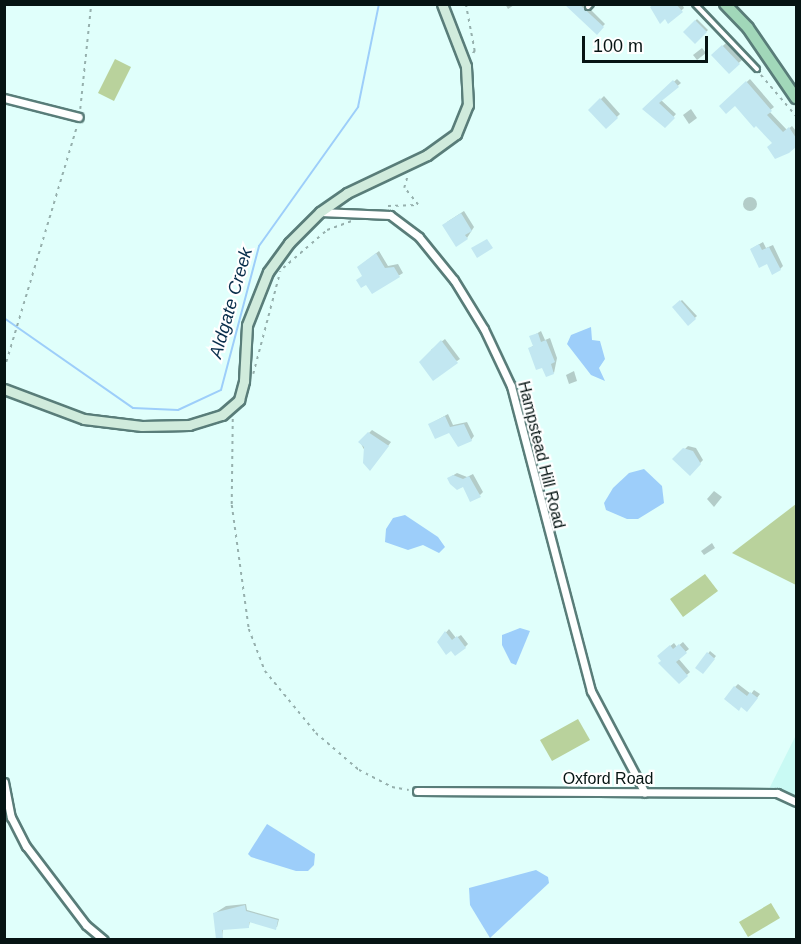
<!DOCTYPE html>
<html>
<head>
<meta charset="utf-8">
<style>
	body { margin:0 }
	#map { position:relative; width:801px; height:944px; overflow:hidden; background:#e0fffb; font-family:Arial,sans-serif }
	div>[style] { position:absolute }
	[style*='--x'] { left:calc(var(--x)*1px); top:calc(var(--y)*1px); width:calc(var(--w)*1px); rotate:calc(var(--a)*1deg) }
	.built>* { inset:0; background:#c9faf4 }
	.green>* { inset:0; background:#b9d29c }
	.water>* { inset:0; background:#9dcefa }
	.shadow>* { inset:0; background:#0003 }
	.round { border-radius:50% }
	.stream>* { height:2px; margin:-1px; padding:0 1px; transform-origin:1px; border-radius:1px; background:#9dcefa }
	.building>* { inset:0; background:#c2e7f1 }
	.path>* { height:1.5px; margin-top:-0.75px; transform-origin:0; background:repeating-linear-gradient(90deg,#96b0ad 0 3px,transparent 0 7.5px) }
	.roads { filter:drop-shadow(2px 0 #597d79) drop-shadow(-2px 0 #597d79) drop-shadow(0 2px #597d79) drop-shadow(0 -2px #597d79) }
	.lane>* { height:4px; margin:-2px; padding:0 2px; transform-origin:2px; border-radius:2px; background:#fff }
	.street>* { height:7px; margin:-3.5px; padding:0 3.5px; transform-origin:3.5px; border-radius:3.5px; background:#fff }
	.secondary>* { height:9px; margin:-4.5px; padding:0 4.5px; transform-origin:4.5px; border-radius:4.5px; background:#d0ebdc }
	.primary>* { height:10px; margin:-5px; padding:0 5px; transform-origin:5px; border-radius:5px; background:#a1d7b9 }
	span { translate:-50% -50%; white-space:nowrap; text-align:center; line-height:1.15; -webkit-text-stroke:4.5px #fff; paint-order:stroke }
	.street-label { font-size:16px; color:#061413 }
	.water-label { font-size:18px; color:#082e4b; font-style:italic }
	.frame { position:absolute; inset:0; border:6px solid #061413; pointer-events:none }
	.scale { position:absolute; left:582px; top:36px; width:126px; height:27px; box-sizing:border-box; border:3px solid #061413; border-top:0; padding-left:8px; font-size:18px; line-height:21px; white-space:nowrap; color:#061413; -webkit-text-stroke:4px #fff; paint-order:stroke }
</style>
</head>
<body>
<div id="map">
	<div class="built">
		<i style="clip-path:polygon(796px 735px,796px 802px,767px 793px)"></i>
	</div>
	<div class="green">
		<i style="clip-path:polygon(115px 59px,131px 67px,114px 101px,98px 93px)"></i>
		<i style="clip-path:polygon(796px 504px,796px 585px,732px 553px)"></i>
		<i style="clip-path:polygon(705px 574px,718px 591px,683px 617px,670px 599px)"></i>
		<i style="clip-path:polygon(578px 719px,590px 740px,552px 761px,540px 740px)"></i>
		<i style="clip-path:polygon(771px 903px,780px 918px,748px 937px,739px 922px)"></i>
	</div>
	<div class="water">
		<i style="clip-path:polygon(591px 327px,592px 340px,600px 341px,605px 359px,599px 368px,605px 381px,591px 375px,567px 344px,571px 335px)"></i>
		<i style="clip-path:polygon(644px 469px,662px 486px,664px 503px,638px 519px,627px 519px,606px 510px,604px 503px,613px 488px,629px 473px)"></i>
		<i style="clip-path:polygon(405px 515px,438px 537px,445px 547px,439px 553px,423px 545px,408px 550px,385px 542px,386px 529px,393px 518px)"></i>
		<i style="clip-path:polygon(520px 628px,530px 631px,516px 665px,511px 663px,502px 645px,502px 635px)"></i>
		<i style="clip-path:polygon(267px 824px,315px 854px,314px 865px,308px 871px,296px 871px,251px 857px,248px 854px)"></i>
		<i style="clip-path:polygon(536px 870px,548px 877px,549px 883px,490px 938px,470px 905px,469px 888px)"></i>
	</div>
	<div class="shadow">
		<i style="clip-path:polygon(505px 4px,514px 4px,514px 5px,508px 9px)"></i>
		<i style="clip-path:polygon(572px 4px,585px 4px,605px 24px,596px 33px)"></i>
		<i style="clip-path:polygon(655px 4px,682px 4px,684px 8px,669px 22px)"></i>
		<i style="clip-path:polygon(697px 19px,708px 30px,695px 42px,685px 32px)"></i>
		<i style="clip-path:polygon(726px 43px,742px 60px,729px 72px,713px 55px)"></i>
		<i style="clip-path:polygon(702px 48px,706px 53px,697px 60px,693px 55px)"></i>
		<i style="clip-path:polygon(677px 79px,681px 83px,661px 100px,676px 114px,665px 126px,644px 109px)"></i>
		<i style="clip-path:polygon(750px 79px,774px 107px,769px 111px,787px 130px,792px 126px,796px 131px,796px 144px,776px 157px,774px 143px,735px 104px,721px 106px)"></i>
		<i style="clip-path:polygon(604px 96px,620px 114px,606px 127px,590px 110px)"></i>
		<i style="clip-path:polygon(691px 109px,697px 118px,689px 124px,683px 115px)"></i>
		<i class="round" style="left:743px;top:197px;width:14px;height:14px"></i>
		<i style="clip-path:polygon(464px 211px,474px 227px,467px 238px,447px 222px)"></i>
		<i style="clip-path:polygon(763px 242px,766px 248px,773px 245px,783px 266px,780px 269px,751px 249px)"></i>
		<i style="clip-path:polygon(379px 251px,388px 266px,398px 264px,403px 273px,372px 292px,361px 265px)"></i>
		<i style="clip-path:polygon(682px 300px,697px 316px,688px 324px,674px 307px)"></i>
		<i style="clip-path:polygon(541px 331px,545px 340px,550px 338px,557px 358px,554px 373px,529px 349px,534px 345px,531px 337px)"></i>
		<i style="clip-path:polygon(445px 339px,460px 359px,457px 361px,431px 350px)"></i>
		<i style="clip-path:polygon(574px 371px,577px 381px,569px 384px,566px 375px)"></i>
		<i style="clip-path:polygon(448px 414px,453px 425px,467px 422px,474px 436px,471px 440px,430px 424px)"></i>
		<i style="clip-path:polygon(372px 430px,391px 442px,373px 466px,360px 442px)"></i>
		<i style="clip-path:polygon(688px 446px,696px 448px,703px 460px,690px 474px,675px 459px)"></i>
		<i style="clip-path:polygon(457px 473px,467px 477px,473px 474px,483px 492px,480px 495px,463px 485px,452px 476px)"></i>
		<i style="clip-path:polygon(714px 491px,722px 497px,714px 507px,707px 499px)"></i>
		<i style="clip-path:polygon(712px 543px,715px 548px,704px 555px,701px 551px)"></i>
		<i style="clip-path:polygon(449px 629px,456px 638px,461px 635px,468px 644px,465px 647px,438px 642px)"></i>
		<i style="clip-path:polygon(683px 642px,689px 649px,678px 658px,690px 672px,679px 682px,663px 661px,662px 653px,674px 643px,677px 647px)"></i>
		<i style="clip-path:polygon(710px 651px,716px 656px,703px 672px,697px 668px)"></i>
		<i style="clip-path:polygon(738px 684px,751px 694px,754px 690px,760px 694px,750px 707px,735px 687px)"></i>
		<i style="clip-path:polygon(246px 904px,247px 910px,279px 919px,277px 927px,250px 921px,249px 926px,223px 929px,222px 938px,215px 913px,226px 906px)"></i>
	</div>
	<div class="stream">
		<i style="--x:4;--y:318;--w:157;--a:34.9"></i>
		<i style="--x:133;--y:408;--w:45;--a:2.5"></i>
		<i style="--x:178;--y:410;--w:47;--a:-24.9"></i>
		<i style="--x:221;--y:390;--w:149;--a:-75.2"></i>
		<i style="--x:259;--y:246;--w:171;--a:-54.5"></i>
		<i style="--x:358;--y:107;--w:105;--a:-78.5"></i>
	</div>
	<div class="building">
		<i style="clip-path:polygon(564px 4px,579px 4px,604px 27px,597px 35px)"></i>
		<i style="clip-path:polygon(654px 4px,676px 4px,683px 12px,668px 24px,665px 19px,660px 24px,650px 7px)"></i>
		<i style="clip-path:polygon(695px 20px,707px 32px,695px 44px,683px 32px)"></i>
		<i style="clip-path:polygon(722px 45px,740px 64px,729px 74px,711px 55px)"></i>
		<i style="clip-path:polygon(673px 80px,679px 87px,659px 103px,675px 118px,665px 128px,642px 109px)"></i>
		<i style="clip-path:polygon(746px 81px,772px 111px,767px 115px,783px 132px,789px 127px,796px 138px,796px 147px,789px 153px,775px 159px,767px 147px,772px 143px,756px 126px,754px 128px,735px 106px,726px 114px,719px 106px)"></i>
		<i style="clip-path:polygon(600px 98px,618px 118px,606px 129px,588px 110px)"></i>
		<i style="clip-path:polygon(461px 213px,472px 231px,465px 235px,468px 239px,456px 247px,442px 225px)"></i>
		<i style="clip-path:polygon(487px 239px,493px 248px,477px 258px,471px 248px)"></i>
		<i style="clip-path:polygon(759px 244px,762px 250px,769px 247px,781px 270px,772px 275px,767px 264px,759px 268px,750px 249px)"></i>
		<i style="clip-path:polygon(376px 253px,385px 268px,394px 267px,400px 277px,372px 294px,366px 285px,361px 288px,356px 280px,362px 276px,357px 267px)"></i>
		<i style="clip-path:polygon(680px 300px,696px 319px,688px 326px,672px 307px)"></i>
		<i style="clip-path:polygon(538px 333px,541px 342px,546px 340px,555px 362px,551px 364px,554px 374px,546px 377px,542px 368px,536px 370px,528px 348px,533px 346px,529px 336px)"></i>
		<i style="clip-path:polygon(441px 340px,458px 363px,433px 381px,419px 362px)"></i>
		<i style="clip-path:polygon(445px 416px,450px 427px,464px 424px,472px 441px,458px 447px,449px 433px,435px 439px,428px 424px)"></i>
		<i style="clip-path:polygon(368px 432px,389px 446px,370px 471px,363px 463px,364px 447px,358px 442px)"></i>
		<i style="clip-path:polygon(683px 448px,693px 451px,701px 464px,690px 476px,672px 459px)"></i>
		<i style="clip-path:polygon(453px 475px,463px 479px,469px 476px,481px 497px,470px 502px,463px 487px,457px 490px,450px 484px,447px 478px)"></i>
		<i style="clip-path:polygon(445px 631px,452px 640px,457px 636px,466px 648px,455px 656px,451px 651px,446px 655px,437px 642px)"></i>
		<i style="clip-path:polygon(679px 644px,687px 653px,676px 662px,688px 676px,679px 684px,658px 663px,661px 661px,657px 656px,670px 645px,673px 649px)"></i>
		<i style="clip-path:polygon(707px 652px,715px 659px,703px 674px,695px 668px)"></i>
		<i style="clip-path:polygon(734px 686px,747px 696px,750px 692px,758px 698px,747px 712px,741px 707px,739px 711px,724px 699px)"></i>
		<i style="clip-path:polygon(245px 905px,246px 911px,278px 920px,276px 930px,249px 922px,249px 928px,222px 930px,223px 939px,216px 939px,213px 913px)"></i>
	</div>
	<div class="path">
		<i style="--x:466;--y:4;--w:48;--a:79.2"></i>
		<i style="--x:475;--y:51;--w:7;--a:124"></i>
		<i style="--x:761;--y:75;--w:54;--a:49.5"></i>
		<i style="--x:80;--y:109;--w:106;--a:-84"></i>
		<i style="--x:388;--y:206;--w:30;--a:-2"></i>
		<i style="--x:418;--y:205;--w:22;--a:-129"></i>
		<i style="--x:404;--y:188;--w:15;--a:-74"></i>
		<i style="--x:283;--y:268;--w:58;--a:-40.8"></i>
		<i style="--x:327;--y:230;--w:27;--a:-20"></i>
		<i style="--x:4;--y:369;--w:254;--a:-73.3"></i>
		<i style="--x:253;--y:374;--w:106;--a:-75.2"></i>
		<i style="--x:233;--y:419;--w:86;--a:90.7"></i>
		<i style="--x:232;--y:505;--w:125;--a:82.2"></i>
		<i style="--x:249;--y:629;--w:45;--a:69.1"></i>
		<i style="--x:265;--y:671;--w:80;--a:50.6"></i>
		<i style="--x:316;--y:733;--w:57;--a:40.7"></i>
		<i style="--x:359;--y:770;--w:37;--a:27"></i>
		<i style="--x:392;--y:787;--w:17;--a:10"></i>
	</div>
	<div class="roads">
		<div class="lane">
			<i style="--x:695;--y:4;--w:90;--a:46.4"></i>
			<i style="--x:588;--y:7;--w:4;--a:-45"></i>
		</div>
		<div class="street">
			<i style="--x:4;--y:98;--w:77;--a:14.2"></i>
			<i style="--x:320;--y:212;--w:70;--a:2.5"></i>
			<i style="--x:390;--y:215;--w:36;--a:37"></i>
			<i style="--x:419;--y:237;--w:55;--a:50.9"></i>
			<i style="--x:454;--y:280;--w:57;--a:58.5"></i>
			<i style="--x:484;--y:329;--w:63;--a:64.7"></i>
			<i style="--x:511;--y:386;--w:315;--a:75.3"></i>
			<i style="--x:591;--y:691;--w:115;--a:62.1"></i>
			<i style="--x:4;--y:782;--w:36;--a:79"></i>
			<i style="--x:11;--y:817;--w:33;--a:63"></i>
			<i style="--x:26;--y:846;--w:99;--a:52.8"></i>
			<i style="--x:86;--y:925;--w:23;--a:40"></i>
			<i style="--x:417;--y:791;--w:360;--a:0.3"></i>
			<i style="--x:777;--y:793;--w:21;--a:25"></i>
		</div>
		<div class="secondary">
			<i style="--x:4;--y:389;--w:85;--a:20.6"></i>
			<i style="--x:84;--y:419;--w:58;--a:6.9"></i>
			<i style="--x:142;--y:426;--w:47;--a:-1.2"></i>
			<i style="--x:189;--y:425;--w:34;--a:-17"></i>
			<i style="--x:222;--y:415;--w:23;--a:-41"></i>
			<i style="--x:239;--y:400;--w:20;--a:-75"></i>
			<i style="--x:244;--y:381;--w:56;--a:-86.9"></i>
			<i style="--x:247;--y:325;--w:57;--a:-68.4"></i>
			<i style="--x:268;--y:272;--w:36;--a:-54"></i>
			<i style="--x:289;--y:243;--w:44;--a:-45"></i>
			<i style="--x:320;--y:212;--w:33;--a:-35"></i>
			<i style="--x:347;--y:193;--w:89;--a:-25.4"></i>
			<i style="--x:427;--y:155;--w:36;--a:-36"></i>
			<i style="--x:456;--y:134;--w:31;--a:-68"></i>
			<i style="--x:468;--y:105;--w:39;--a:-93"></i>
			<i style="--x:466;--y:66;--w:66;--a:-111.2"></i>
		</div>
		<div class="primary">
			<i style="--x:725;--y:4;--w:33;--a:46"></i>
			<i style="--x:748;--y:28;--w:85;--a:55.6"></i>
		</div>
	</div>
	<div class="street-label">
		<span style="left:541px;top:455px;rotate:76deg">Hampstead Hill Road</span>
		<span style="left:608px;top:779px">Oxford Road</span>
	</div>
	<div class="water-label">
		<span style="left:231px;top:303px;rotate:-74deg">Aldgate Creek</span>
	</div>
	<div class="frame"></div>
	<div class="scale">100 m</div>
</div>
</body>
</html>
